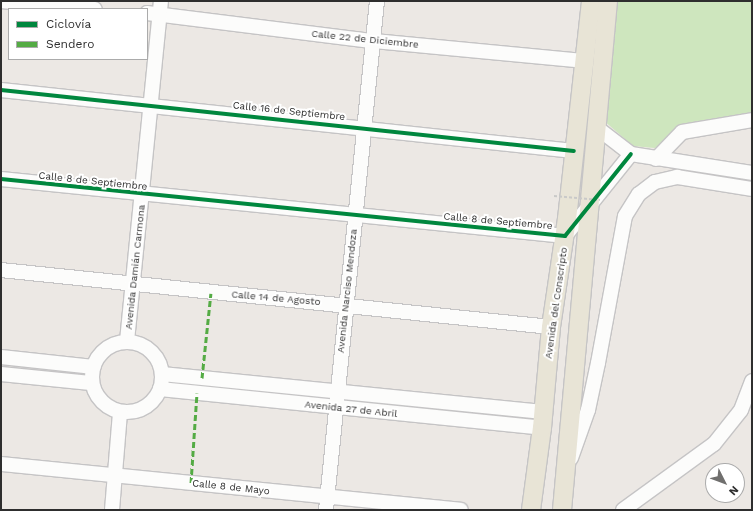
<!DOCTYPE html>
<html>
<head>
<meta charset="utf-8">
<style>
	body { margin:0 }
	#map { position:relative; width:753px; height:511px; overflow:hidden; background:#ece8e4; font-family:"Work Sans",sans-serif }
	div>[style] { position:absolute }
	[style*='--x'] { left:calc(var(--x)*1px); top:calc(var(--y)*1px); width:calc(var(--w)*1px); rotate:calc(var(--a)*1deg) }
	.green>* { inset:0; background:#cee6be }
	.roads { filter:drop-shadow(1px 0 #c5c4c5) drop-shadow(-1px 0 #c5c4c5) drop-shadow(0 1px #c5c4c5) drop-shadow(0 -1px #c5c4c5) }
	.minor>* { height:14px; margin:-7px; padding:0 7px; transform-origin:7px; border-radius:7px; background:#fcfcfb }
	.minor>.ring { margin:-7px; padding:0; box-sizing:content-box; background:none; border:14px solid #fcfcfb; border-radius:50% }
	.major>* { height:18px; margin:-9px; padding:0 9px; transform-origin:9px; border-radius:9px; background:#e8e4d6 }
	.path-bridge>* { height:2px; margin-top:-1px; transform-origin:0; background:repeating-linear-gradient(90deg,#c9c9c8 0 3px,transparent 0 5px) }
	.quiet>* { height:3px; margin-top:-1.5px; transform-origin:0; background:repeating-linear-gradient(90deg,#54ab44 0 6px,transparent 0 9px) }
	.cycleway>* { height:4px; margin:-2px; padding:0 2px; transform-origin:2px; border-radius:2px; background:#00873e }
	span { translate:-50% -50%; white-space:nowrap; text-align:center; line-height:1.15; -webkit-text-stroke:4px #fff; paint-order:stroke }
	.street-label { font-size:10px; color:#2e2e2e }
	.frame { position:absolute; inset:0; border:2px solid #2e2e2e; pointer-events:none }
	.legend { position:absolute; left:8px; top:8px; width:140px; height:52px; box-sizing:border-box; background:#fff; border:1px solid #ababab; margin:0; padding:5px 7px; list-style:none; font-size:12px; color:#2e2e2e }
	.legend li { display:flex; align-items:center; gap:8px; height:20px }
	.legend b { width:20px; border:1px solid #ababab }
	.north { position:absolute; left:705px; top:463px; width:40px; height:40px; box-sizing:border-box; background:#fff; border:1px solid #ababab; border-radius:50%; rotate:132deg; font-size:11px; font-weight:700; line-height:16px; text-align:center; color:#2e2e2e }
	.north::after { content:''; display:block; margin:auto; width:14px; height:18px; background:#706f6e; clip-path:polygon(50% 0,100% 100%,50% 72%,0 100%) }
</style>
</head>
<body>
<div id="map">
	<div class="green">
		<i style="clip-path:polygon(614px 1px,752px 1px,752px 119px,680px 129px,655px 148px,633px 146px,602px 119px)"></i>
	</div>
	<div class="roads">
		<div class="minor">
			<i style="--x:1;--y:1;--w:94;--a:4.9"></i>
			<i style="--x:147;--y:13;--w:228;--a:7.1"></i>
			<i style="--x:373;--y:41;--w:212;--a:5.4"></i>
			<i style="--x:1;--y:90;--w:576;--a:6.08"></i>
			<i style="--x:596;--y:127;--w:44;--a:37.6"></i>
			<i style="--x:631;--y:154;--w:122;--a:8.9"></i>
			<i style="--x:656;--y:159;--w:37;--a:-46"></i>
			<i style="--x:682;--y:132;--w:71;--a:-9.7"></i>
			<i style="--x:1;--y:179;--w:567;--a:5.77"></i>
			<i style="--x:565;--y:236;--w:105;--a:-51.2"></i>
			<i style="--x:1;--y:270;--w:553;--a:5.92"></i>
			<i style="--x:127;--y:341;--w:342;--a:-84.3"></i>
			<i class="ring" style="left:92px;top:342px;width:56px;height:56px"></i>
			<i style="--x:1;--y:357;--w:93;--a:6.2"></i>
			<i style="--x:1;--y:374;--w:90;--a:5.7"></i>
			<i style="--x:162;--y:374;--w:383;--a:5.7"></i>
			<i style="--x:160;--y:389;--w:384;--a:5.8"></i>
			<i style="--x:571;--y:458;--w:51;--a:-70.5"></i>
			<i style="--x:588;--y:410;--w:48;--a:-78"></i>
			<i style="--x:598;--y:363;--w:149;--a:-79.6"></i>
			<i style="--x:625;--y:216;--w:26;--a:-58"></i>
			<i style="--x:639;--y:194;--w:20;--a:-37"></i>
			<i style="--x:655;--y:182;--w:23;--a:-13"></i>
			<i style="--x:677;--y:177;--w:76;--a:9.1"></i>
			<i style="--x:1;--y:464;--w:462;--a:5.7"></i>
			<i style="--x:112;--y:510;--w:98;--a:-85.3"></i>
			<i style="--x:326;--y:510;--w:512;--a:-84.28"></i>
			<i style="--x:623;--y:510;--w:112;--a:-36"></i>
			<i style="--x:714;--y:444;--w:43;--a:-51.5"></i>
			<i style="--x:741;--y:410;--w:31;--a:-69"></i>
		</div>
		<div class="major">
			<i style="--x:531;--y:510;--w:83;--a:-82.4"></i>
			<i style="--x:542;--y:428;--w:101;--a:-84.9"></i>
			<i style="--x:551;--y:327;--w:109;--a:-81.6"></i>
			<i style="--x:567;--y:219;--w:219;--a:-83.7"></i>
			<i style="--x:562;--y:510;--w:511;--a:-84.84"></i>
		</div>
	</div>
	<div class="path-bridge">
		<i style="--x:554;--y:196;--w:46;--a:5"></i>
	</div>
	<div class="quiet">
		<i style="--x:202;--y:378;--w:85;--a:-84"></i>
		<i style="--x:191;--y:483;--w:90;--a:-86.2"></i>
	</div>
	<div class="cycleway">
		<i style="--x:1;--y:90;--w:576;--a:6.08"></i>
		<i style="--x:1;--y:179;--w:567;--a:5.77"></i>
		<i style="--x:565;--y:236;--w:105;--a:-51.2"></i>
	</div>
	<div class="street-label">
		<span style="left:365px;top:39px;rotate:6deg">Calle 22 de Diciembre</span>
		<span style="left:289px;top:111px;rotate:6deg">Calle 16 de Septiembre</span>
		<span style="left:93px;top:181px;rotate:6deg">Calle 8 de Septiembre</span>
		<span style="left:498px;top:221px;rotate:5deg">Calle 8 de Septiembre</span>
		<span style="left:135px;top:267px;rotate:-84deg">Avenida Damián Carmona</span>
		<span style="left:347px;top:291px;rotate:-84deg">Avenida Narciso Mendoza</span>
		<span style="left:276px;top:298px;rotate:5deg">Calle 14 de Agosto</span>
		<span style="left:556px;top:303px;rotate:-82deg">Avenida del Conscripto</span>
		<span style="left:351px;top:409px;rotate:6deg">Avenida 27 de Abril</span>
		<span style="left:231px;top:487px;rotate:6deg">Calle 8 de Mayo</span>
	</div>
	<div class="frame"></div>
	<ul class="legend">
	<li><b style="height:5px;background:#00873e"></b>Ciclovía</li>
	<li><b style="height:5px;background:#54ab44"></b>Sendero</li>
	</ul>
	<div class="north">N</div>
</div>
</body>
</html>
